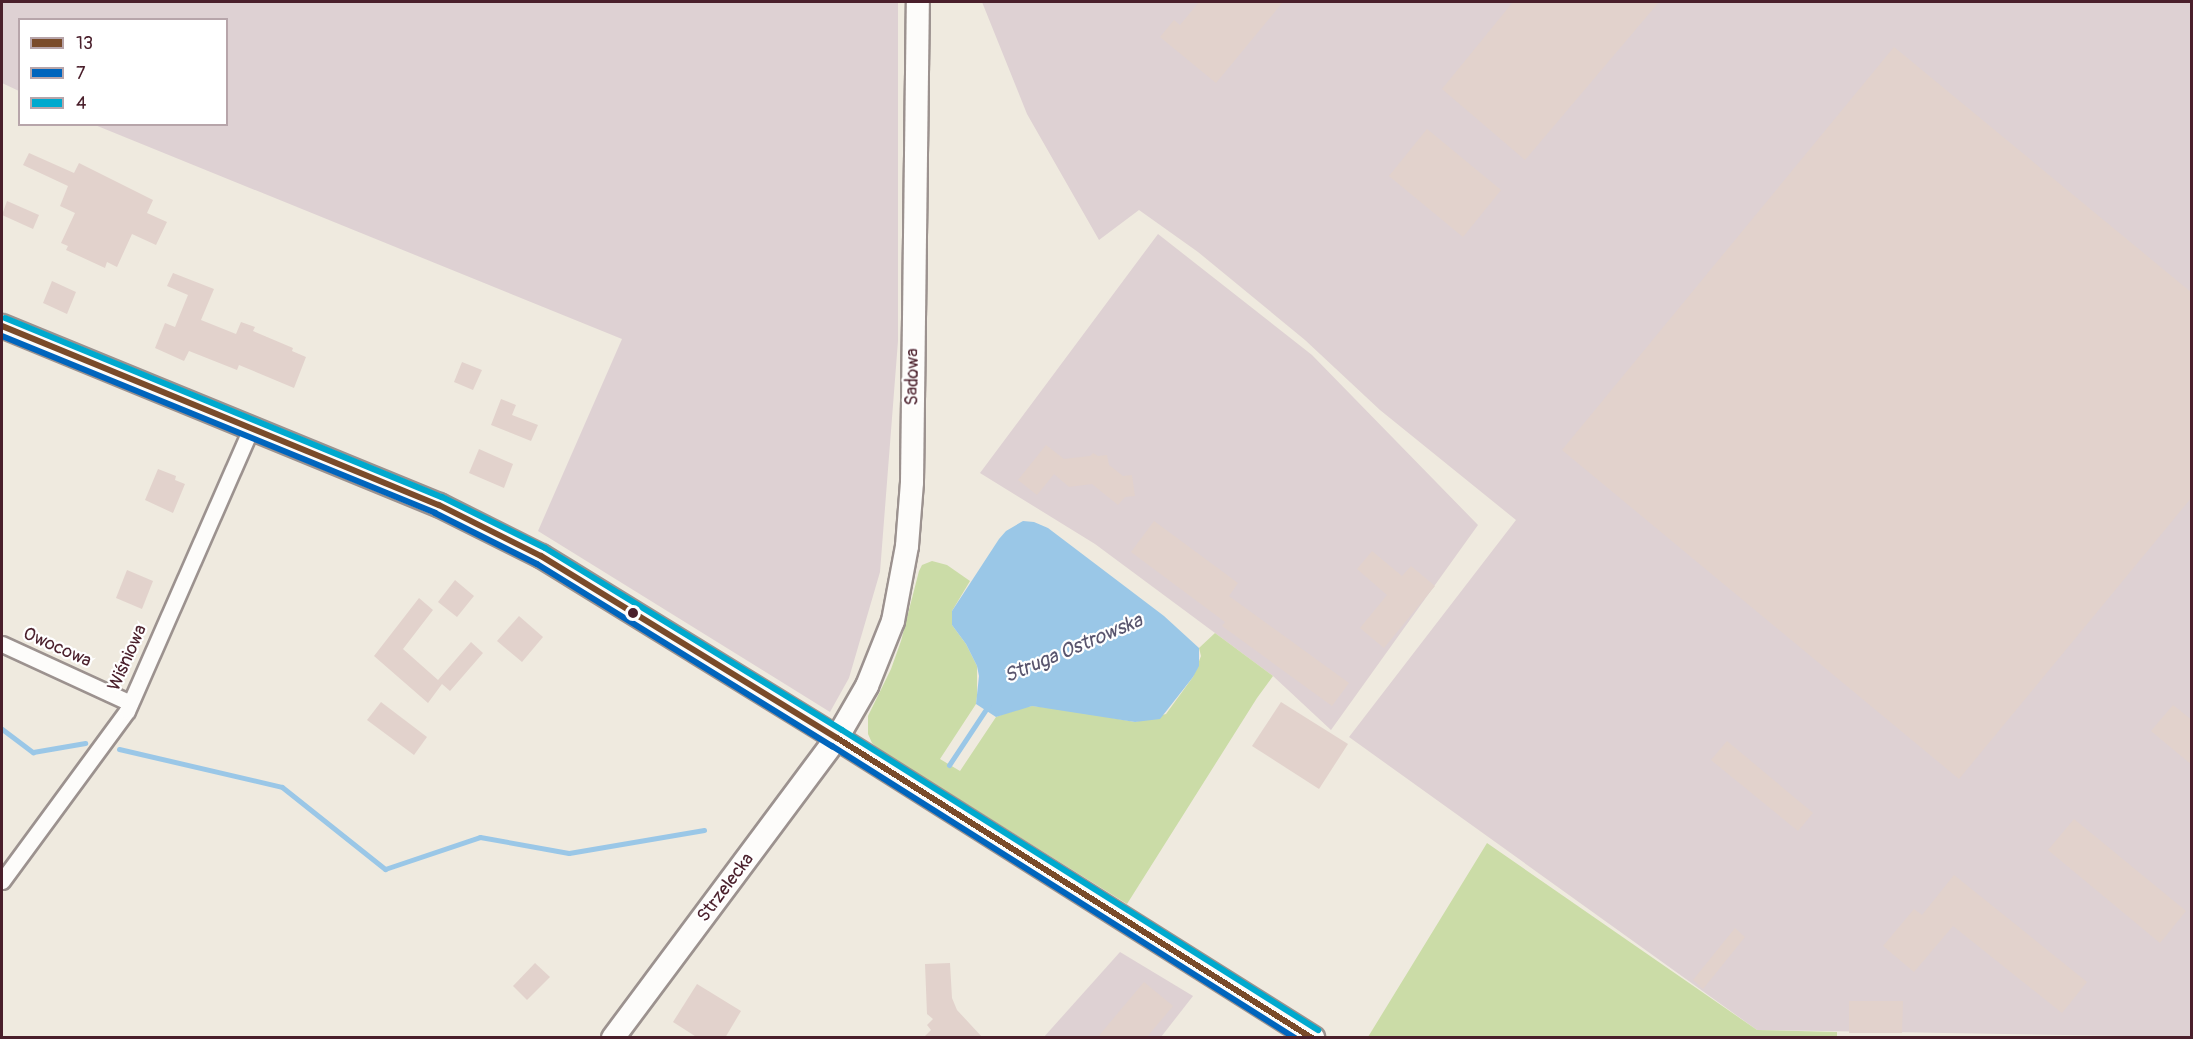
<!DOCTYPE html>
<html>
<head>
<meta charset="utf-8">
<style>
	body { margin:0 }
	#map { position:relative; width:2193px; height:1039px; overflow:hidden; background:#efeadf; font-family:Pangolin,sans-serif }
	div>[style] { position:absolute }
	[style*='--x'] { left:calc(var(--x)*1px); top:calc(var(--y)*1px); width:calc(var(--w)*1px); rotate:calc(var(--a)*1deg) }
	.industrial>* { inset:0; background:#ded1d3 }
	.green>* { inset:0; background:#cbdca7 }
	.water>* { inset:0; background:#9ac7e7 }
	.stream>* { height:5px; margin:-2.5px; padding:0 2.5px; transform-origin:2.5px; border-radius:2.5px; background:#9ac7e7 }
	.building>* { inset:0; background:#e2d2cc }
	.roads { filter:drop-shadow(2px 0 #9c928f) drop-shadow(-2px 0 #9c928f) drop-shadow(0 2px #9c928f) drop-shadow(0 -2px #9c928f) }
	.street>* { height:15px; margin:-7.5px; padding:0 7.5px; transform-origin:7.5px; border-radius:7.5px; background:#fdfcfa }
	.secondary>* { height:22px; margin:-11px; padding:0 11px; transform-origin:11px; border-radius:11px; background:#fdfcfa }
	.bus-1>* { height:6px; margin:-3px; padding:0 3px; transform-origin:3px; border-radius:3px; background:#7a4b2a }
	.bus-2>* { height:6px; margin:-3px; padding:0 3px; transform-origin:3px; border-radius:3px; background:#0065bd }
	.bus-3>* { height:6px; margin:-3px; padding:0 3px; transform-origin:3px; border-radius:3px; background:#00a9ce }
	.dots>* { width:16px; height:16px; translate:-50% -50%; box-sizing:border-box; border:3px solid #fff; border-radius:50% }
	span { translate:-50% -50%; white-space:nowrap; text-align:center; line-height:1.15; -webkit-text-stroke:4.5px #fff; paint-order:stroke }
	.street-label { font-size:18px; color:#4a1f2b }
	.water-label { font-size:20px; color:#59556e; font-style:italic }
	.frame { position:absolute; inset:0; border:3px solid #4a1f2b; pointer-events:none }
	.legend { position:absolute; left:18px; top:18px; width:210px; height:108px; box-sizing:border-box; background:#fff; border:2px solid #b7a5aa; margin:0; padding:8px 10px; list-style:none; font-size:18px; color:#4a1f2b }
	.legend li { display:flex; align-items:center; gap:12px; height:30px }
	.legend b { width:30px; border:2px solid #b7a5aa }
</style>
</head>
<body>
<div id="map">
	<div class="industrial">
		<i style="clip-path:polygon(2px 2px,898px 2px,898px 341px,880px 572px,849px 678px,830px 712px,538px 531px,622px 339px,95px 125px,226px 124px,226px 20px,20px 20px,19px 91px,2px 83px)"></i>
		<i style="clip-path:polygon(982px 2px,2191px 2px,2191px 1037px,1757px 1030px,1349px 737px,1516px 520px,1380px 410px,1305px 340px,1198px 252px,1139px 210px,1099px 240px,1027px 114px)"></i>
		<i style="clip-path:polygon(1158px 234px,1312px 355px,1478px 525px,1331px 730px,1273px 676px,1095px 544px,980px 473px)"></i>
		<i style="clip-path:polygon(1120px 952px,1193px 996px,1161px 1037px,1043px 1038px)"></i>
	</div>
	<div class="green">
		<i style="clip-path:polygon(932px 561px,947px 565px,970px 581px,952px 611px,952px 625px,966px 644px,977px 666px,977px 696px,976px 704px,940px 759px,960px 771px,996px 717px,1016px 709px,1032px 706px,1068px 710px,1135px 722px,1166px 714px,1193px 677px,1201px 656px,1199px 648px,1215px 633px,1273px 676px,1257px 698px,1127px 904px,880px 750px,872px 743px,868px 734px,868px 716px,891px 669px,901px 641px,919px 571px,922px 565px)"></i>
		<i style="clip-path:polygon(1487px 843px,1757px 1030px,1837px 1032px,1837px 1037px,1368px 1037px)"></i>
	</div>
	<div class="water">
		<i style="clip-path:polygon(1023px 521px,1034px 522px,1048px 528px,1164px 616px,1199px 648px,1199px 666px,1193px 677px,1160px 719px,1135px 722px,1032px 706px,996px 717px,976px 704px,979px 676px,977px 666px,966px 644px,952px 625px,952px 611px,999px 539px,1006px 531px)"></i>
	</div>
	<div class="stream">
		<i style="--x:2;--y:729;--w:39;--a:37"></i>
		<i style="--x:33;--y:752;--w:53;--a:-9.8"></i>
		<i style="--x:119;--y:749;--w:167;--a:13.1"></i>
		<i style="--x:282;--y:787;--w:132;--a:38.5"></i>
		<i style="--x:385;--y:869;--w:100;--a:-18.6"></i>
		<i style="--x:480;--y:837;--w:90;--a:10.2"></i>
		<i style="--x:569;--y:853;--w:137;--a:-9.7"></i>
		<i style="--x:949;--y:765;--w:71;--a:-56.5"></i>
	</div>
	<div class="building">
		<i style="clip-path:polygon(1199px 2px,1283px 2px,1216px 83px,1160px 37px,1174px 20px,1180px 25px)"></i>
		<i style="clip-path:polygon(1513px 2px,1659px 2px,1525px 160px,1442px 89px)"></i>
		<i style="clip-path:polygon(1894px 47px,2192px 293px,2192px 497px,1959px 779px,1562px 450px)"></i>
		<i style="clip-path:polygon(1427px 129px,1501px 190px,1463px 237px,1389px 176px)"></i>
		<i style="clip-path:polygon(29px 153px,74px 173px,79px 163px,153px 200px,147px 213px,167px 222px,156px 245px,132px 234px,117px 267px,107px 262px,105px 268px,66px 250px,68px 246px,61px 243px,75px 213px,60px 206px,68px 186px,23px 165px)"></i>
		<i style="clip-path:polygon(7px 201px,39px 215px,33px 229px,2px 215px)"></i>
		<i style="clip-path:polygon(173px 273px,214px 289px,201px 320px,236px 334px,241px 322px,255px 327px,253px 331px,293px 348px,292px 351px,306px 357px,294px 388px,239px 365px,237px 370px,189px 351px,184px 361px,155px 348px,165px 323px,175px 327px,188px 295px,167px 286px)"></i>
		<i style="clip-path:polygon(52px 281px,76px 292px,67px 314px,43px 303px)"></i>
		<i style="clip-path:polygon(462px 362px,482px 370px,473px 390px,454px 382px)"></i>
		<i style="clip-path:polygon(501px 399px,516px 405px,512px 415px,538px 425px,531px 441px,491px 425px)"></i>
		<i style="clip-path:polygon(1046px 445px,1064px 459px,1090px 456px,1093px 453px,1098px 456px,1107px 455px,1109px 465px,1123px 476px,1132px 475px,1135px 496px,1125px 497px,1118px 505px,1092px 484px,1069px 487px,1054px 474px,1037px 495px,1018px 480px)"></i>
		<i style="clip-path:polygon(479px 449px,513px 464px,504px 488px,469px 473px)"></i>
		<i style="clip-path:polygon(158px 469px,176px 476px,175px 480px,185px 484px,173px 513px,145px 500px)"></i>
		<i style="clip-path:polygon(1154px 521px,1238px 583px,1229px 596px,1349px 683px,1332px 706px,1222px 626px,1225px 622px,1131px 552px)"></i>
		<i style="clip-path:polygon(1372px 551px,1402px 576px,1411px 566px,1435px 586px,1384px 648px,1360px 628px,1387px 595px,1357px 569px)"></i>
		<i style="clip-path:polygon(127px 570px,153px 581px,142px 609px,116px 598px)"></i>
		<i style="clip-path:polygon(455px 580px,474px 596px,457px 617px,438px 602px)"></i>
		<i style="clip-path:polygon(419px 598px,433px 610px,403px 649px,438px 680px,471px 642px,483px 653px,450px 691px,442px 684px,428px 703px,374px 656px)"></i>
		<i style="clip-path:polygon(519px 616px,543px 637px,522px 662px,497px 641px)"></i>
		<i style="clip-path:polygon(381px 702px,427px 737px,414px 755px,367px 720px)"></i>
		<i style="clip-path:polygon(1281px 702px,1348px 744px,1319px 789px,1252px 746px)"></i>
		<i style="clip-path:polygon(2173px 705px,2192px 720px,2192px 765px,2151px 731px)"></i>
		<i style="clip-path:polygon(1727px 741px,1813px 813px,1798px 831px,1711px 760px)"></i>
		<i style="clip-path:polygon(2074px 819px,2186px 911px,2160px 943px,2048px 850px)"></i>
		<i style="clip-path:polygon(1954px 875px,2087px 982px,2062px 1013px,1953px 926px,1914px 972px,1883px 946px,1914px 909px,1922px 915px)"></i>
		<i style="clip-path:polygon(1735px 928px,1745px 937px,1703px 989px,1693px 980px)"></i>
		<i style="clip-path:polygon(535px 963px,550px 977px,527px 1000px,513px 986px)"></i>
		<i style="clip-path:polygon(950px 963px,952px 998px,957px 1010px,983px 1038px,923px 1038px,931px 1030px,927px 1025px,933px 1019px,927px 1014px,925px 964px)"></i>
		<i style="clip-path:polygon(1144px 982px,1173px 1006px,1146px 1038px,1097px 1038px)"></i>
		<i style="clip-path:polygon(697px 984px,741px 1011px,725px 1038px,698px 1038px,673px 1022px)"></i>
		<i style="clip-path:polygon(1849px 1001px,1903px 1001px,1902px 1033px,1849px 1033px)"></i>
	</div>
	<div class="roads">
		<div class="street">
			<i style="--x:2;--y:644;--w:141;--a:24.7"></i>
			<i style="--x:2;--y:881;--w:211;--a:-53.7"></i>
			<i style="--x:127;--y:711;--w:309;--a:-66.3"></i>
		</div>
		<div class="secondary">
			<i style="--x:2;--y:326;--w:472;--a:22.3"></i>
			<i style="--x:439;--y:505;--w:114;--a:26.6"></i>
			<i style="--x:541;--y:556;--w:347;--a:31.6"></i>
			<i style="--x:837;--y:738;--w:563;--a:32.22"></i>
			<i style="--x:613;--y:1038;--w:374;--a:-53.3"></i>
			<i style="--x:837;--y:738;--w:60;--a:-60"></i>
			<i style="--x:867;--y:686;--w:70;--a:-68.2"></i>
			<i style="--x:893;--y:621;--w:76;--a:-79.4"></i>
			<i style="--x:907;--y:546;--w:64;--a:-85.5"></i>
			<i style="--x:912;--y:482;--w:480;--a:-89.3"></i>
		</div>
	</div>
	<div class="bus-1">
		<i style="--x:2;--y:326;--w:472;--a:22.3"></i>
		<i style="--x:439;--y:505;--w:114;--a:26.6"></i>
		<i style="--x:541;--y:556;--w:347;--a:31.6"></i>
		<i style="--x:837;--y:738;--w:562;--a:32.28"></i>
	</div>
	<div class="bus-2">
		<i style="--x:2;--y:336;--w:468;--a:22.2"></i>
		<i style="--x:435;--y:513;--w:114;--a:26.6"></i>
		<i style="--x:537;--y:564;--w:347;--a:31.7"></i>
		<i style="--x:832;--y:746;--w:547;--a:32.24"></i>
	</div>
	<div class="bus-3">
		<i style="--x:5;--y:318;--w:472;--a:22.3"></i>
		<i style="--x:442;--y:497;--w:115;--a:26.3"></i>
		<i style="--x:545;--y:548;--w:348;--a:31.5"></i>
		<i style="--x:842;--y:730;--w:563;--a:32.22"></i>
	</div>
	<div class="dots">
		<i style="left:633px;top:613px;background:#4a1f2b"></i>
	</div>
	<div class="street-label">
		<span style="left:913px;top:377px;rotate:-89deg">Sadowa</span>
		<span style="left:57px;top:648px;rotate:24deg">Owocowa</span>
		<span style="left:128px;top:658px;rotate:-66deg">Wiśniowa</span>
		<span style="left:726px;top:888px;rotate:-53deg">Strzelecka</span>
	</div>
	<div class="water-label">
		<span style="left:1073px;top:648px;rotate:-23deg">Struga Ostrowska</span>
	</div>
	<div class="frame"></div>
	<ul class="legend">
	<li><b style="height:8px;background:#7a4b2a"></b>13</li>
	<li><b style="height:8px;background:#0065bd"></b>7</li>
	<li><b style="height:8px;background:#00a9ce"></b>4</li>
	</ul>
</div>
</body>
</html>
